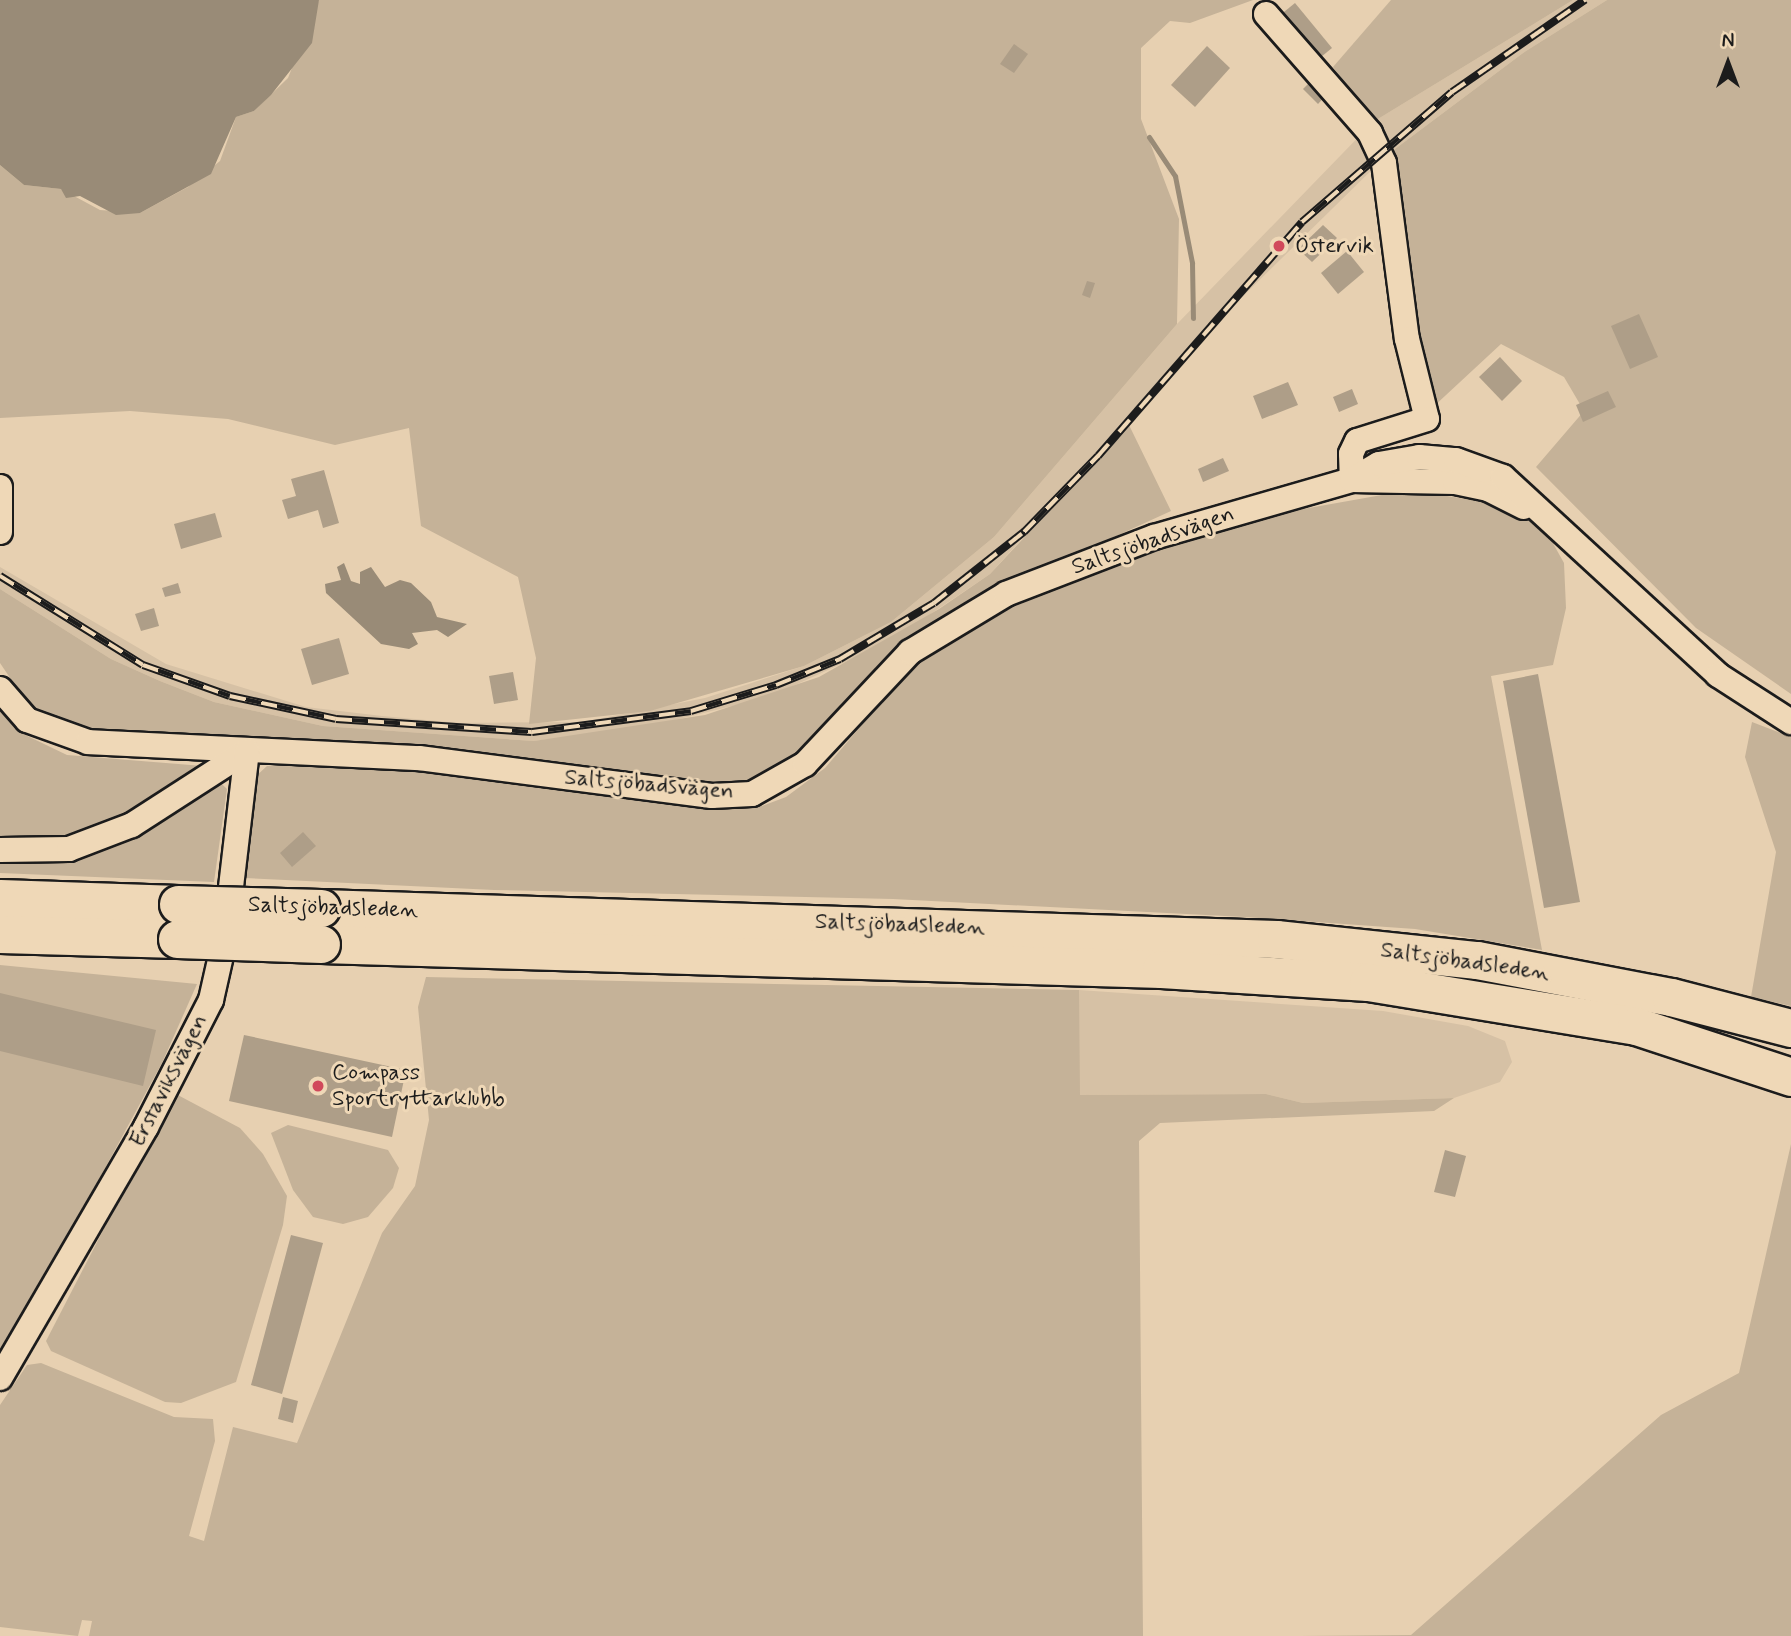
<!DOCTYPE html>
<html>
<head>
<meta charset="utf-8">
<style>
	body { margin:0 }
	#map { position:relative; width:1791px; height:1636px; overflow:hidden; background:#e7d0b1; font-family:Mynerve,sans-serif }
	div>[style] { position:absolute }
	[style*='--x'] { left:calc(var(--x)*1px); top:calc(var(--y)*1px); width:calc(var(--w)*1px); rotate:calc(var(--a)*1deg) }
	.built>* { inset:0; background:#d6c1a5 }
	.green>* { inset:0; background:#c5b298 }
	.water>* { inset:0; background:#998b77 }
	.stream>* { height:5px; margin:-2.5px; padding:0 2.5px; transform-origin:2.5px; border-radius:2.5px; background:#998b77 }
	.building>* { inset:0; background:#ae9e88 }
	.roads { filter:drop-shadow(2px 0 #1c1c1c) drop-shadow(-2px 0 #1c1c1c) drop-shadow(0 2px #1c1c1c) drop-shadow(0 -2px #1c1c1c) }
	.minor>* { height:24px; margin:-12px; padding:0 12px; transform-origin:12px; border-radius:12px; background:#efd8b7 }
	.highway>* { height:37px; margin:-18.5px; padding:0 18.5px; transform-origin:18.5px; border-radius:18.5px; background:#efd8b7 }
	.rail>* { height:8px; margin-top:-4px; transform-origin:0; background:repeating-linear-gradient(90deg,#efd8b7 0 16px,#1c1c1c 0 32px); box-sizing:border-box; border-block:2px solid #1c1c1c }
	.bridges { filter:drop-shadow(2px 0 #1c1c1c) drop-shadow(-2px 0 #1c1c1c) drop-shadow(0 2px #1c1c1c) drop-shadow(0 -2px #1c1c1c) }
	.highway-bridge>* { height:37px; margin:-18.5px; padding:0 18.5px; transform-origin:18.5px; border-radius:18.5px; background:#efd8b7 }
	.dots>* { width:19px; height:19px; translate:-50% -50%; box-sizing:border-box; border:4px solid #efd8b7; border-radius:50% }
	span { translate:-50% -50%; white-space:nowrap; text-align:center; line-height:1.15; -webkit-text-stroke:6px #efd8b7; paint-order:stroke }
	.poi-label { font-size:23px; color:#1c1c1c }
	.left { translate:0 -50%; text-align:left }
	.street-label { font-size:23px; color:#1c1c1c }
	.north { position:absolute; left:1693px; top:28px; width:70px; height:70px; -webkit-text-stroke:5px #efd8b7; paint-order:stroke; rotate:0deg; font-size:19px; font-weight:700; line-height:28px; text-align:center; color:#1c1c1c }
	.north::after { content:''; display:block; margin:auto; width:24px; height:32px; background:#1c1c1c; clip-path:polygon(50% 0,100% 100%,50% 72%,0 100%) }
</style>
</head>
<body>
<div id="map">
	<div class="built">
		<i style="clip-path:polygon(1573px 0,1607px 0,1523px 53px,1387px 155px,1226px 313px,990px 574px,889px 642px,769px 697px,646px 727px,534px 741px,323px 726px,214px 702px,160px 681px,111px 659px,0 589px,0 567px,166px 664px,306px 707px,382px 716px,459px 723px,582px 722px,705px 698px,804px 666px,891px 622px,994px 537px,1177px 324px,1373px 122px)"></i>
		<i style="clip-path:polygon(1079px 990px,1383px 1011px,1468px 1026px,1505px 1041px,1512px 1062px,1500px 1082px,1454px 1098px,1303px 1103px,1266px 1094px,1079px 1095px)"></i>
	</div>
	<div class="green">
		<i style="clip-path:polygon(319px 0,1253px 0,1190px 23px,1170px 21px,1141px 48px,1141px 119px,1179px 219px,1177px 324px,994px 537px,891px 622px,804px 666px,650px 711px,529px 724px,536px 658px,518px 577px,421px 526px,409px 428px,335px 445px,228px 419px,130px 411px,0 418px,0 165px,24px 185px,61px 189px,100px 210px,140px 213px,188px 187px,220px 161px,236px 117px,254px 111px,288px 78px)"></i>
		<i style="clip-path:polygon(1391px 0,1573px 0,1373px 122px,1333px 67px)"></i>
		<i style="clip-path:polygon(1607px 0,1791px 0,1791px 694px,1696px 628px,1536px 467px,1584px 411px,1564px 377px,1501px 344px,1432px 408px,1419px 366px,1387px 155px,1523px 53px)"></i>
		<i style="clip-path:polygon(1129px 425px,1171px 511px,961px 607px,864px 680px,820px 737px,779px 774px,720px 790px,69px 727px,27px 703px,0 663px,0 589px,111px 659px,160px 681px,214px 702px,323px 726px,534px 741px,705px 715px,819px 677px,939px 609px,990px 574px)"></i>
		<i style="clip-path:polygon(1410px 490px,1496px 504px,1545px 529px,1564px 563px,1566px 608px,1553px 665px,1491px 676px,1542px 950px,1415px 929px,1245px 917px,893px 899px,494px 890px,245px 878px,253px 779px,267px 766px,419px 767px,719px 810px,762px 806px,786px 797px,825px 768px,916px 662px,988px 618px,1105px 567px,1275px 514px)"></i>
		<i style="clip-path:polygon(0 711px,17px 731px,67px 755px,203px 766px,227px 789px,214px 882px,0 873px)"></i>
		<i style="clip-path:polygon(1752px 722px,1791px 737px,1791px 1006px,1751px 997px,1776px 852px,1745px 757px)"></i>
		<i style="clip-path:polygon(0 965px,197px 984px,162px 1063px,0 1362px)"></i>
		<i style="clip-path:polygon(426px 977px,1079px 990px,1080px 1095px,1266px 1094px,1303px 1103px,1454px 1098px,1434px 1111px,1160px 1123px,1139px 1141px,1143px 1636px,89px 1636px,92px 1621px,82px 1620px,78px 1636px,0 1627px,0 1405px,27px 1365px,41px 1363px,174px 1417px,213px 1419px,215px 1441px,189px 1536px,204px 1541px,233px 1427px,297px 1443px,382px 1233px,415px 1186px,429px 1120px,418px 1007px)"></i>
		<i style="clip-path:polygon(174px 1093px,240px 1128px,263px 1154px,287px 1196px,283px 1225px,236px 1382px,181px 1403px,165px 1402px,51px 1351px,46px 1341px)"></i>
		<i style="clip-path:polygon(288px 1125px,388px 1150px,399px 1168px,393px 1188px,368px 1217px,343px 1224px,313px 1217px,293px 1190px,271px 1133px)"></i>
		<i style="clip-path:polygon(1791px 1144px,1791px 1636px,1300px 1636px,1411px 1635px,1661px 1415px,1739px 1373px)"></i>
	</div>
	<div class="water">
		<i style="clip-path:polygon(0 0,319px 0,312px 43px,271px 95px,254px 111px,236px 117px,211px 174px,140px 213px,116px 215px,80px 196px,66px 198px,61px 189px,24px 185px,0 165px)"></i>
		<i style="clip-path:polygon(344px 563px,351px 581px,360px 584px,360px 572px,371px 567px,385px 587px,400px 580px,411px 583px,431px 602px,437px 617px,467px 624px,448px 637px,437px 630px,412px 633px,418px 644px,409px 649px,381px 644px,326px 593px,325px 584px,341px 580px,337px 567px)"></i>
	</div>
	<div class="stream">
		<i style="--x:1149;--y:137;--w:47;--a:56.3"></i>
		<i style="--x:1175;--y:176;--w:89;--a:78.9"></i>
		<i style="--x:1192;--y:263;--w:55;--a:89"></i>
	</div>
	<div class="building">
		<i style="clip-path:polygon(1295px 3px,1332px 48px,1316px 61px,1279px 16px)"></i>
		<i style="clip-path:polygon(1014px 44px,1028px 54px,1014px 73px,1000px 64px)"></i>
		<i style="clip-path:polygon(1207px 46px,1230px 68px,1195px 107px,1171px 85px)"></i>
		<i style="clip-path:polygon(1314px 78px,1329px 92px,1318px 104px,1303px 89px)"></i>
		<i style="clip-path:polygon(1323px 225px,1337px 238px,1312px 262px,1298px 249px)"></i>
		<i style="clip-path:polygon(1347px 251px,1364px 272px,1338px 294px,1321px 273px)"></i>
		<i style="clip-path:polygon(1087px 281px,1095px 283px,1090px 298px,1082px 295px)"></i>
		<i style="clip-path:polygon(1639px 314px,1658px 357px,1630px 369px,1611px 326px)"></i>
		<i style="clip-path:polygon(1500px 357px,1522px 381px,1502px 401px,1479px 377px)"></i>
		<i style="clip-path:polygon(1288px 382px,1298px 405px,1262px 419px,1253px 396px)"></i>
		<i style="clip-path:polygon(1352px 389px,1358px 404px,1339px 412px,1333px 397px)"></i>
		<i style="clip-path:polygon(1608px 391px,1616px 407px,1583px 422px,1576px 405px)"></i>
		<i style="clip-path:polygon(1223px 458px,1229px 471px,1203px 482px,1198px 469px)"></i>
		<i style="clip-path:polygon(324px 470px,339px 523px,323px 528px,318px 510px,288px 519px,282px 500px,296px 496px,291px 479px)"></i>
		<i style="clip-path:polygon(215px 513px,222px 537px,181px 549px,174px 524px)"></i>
		<i style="clip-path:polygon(178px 583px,181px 593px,165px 597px,162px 588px)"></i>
		<i style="clip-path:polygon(154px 608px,159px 626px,141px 631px,135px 614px)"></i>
		<i style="clip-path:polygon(339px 638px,349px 674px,312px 685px,301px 649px)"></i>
		<i style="clip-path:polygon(513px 672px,518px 700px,494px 704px,489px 676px)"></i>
		<i style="clip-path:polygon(1538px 674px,1580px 902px,1544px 908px,1503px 681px)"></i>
		<i style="clip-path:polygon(303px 832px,316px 846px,292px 867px,280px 853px)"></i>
		<i style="clip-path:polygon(0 993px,156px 1030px,143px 1086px,0 1051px)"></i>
		<i style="clip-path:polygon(244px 1035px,406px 1070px,392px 1137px,229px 1101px)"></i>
		<i style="clip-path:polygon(1445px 1150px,1466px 1156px,1455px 1197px,1434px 1192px)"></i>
		<i style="clip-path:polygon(291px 1235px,323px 1243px,282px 1394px,251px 1385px)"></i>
		<i style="clip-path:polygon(283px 1397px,298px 1401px,293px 1423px,278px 1419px)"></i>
	</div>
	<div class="roads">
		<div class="minor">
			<i style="--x:1266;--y:14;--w:158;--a:48.8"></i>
			<i style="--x:1370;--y:133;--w:33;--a:65"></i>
			<i style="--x:1384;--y:163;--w:177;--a:82.6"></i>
			<i style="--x:1407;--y:339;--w:82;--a:76"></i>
			<i style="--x:1427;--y:419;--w:73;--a:162.6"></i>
			<i style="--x:1357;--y:441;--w:14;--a:115"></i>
			<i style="--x:1351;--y:454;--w:26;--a:88"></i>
			<i style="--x:1352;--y:480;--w:103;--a:1.1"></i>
			<i style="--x:1455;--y:482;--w:34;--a:12"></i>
			<i style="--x:1488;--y:489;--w:40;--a:26.6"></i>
			<i style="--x:0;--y:487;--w:45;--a:90"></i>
			<i style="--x:0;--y:689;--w:41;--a:48.9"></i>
			<i style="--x:27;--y:720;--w:65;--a:19.8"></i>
			<i style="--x:88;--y:742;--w:331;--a:2.8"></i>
			<i style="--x:419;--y:758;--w:295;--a:7.4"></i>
			<i style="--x:712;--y:796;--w:40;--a:-2.9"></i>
			<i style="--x:752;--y:794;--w:61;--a:-29.5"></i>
			<i style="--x:805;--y:764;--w:154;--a:-46.8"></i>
			<i style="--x:910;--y:652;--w:112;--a:-31.1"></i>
			<i style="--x:1006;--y:594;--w:159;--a:-21.1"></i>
			<i style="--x:1154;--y:537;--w:206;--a:-16.1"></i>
			<i style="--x:1352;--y:480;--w:31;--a:-31"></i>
			<i style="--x:1379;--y:464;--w:41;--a:-9.9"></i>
			<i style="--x:1419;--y:457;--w:37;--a:5"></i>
			<i style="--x:1456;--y:460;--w:50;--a:19.9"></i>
			<i style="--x:1503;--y:477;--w:292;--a:42.6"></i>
			<i style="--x:1718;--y:675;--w:87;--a:32.8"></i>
			<i style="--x:0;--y:850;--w:69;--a:-0.8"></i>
			<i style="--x:69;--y:849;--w:67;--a:-20.9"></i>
			<i style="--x:132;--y:825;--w:137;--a:-32.8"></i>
			<i style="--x:0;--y:1378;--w:290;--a:-59.8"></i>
			<i style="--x:146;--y:1127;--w:143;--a:-62.9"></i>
			<i style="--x:211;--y:1000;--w:64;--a:-77.3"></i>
			<i style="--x:225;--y:938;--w:188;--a:-83.3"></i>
		</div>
		<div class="highway">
			<i style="--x:0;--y:898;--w:178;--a:1.9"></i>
			<i style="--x:321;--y:908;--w:956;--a:1.86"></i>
			<i style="--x:1276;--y:939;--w:202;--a:6"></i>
			<i style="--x:1477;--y:960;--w:197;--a:10.8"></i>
			<i style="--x:1671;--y:997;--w:124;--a:14.5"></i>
			<i style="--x:0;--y:934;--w:177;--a:1.6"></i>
			<i style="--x:321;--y:944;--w:840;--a:1.7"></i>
			<i style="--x:1161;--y:969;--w:207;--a:3.6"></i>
			<i style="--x:1368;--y:982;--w:272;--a:9.3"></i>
			<i style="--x:1636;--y:1026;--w:163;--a:18.2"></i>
		</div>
	</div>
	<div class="rail">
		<i style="--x:0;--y:576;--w:168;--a:31.9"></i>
		<i style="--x:143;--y:665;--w:92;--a:19.6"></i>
		<i style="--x:230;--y:696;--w:108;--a:12.2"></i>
		<i style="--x:336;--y:719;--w:196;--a:3.8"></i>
		<i style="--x:532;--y:732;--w:160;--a:-7.5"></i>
		<i style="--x:691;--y:711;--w:89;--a:-17"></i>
		<i style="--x:776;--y:685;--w:69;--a:-22.1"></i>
		<i style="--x:840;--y:659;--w:109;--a:-30.8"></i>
		<i style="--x:934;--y:603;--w:115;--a:-38.3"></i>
		<i style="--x:1024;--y:532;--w:106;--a:-45.8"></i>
		<i style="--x:1098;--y:456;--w:310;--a:-48.9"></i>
		<i style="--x:1302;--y:222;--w:198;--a:-40.9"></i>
		<i style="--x:1452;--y:92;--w:162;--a:-34.7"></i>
	</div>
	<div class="bridges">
		<div class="highway-bridge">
			<i style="--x:178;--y:904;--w:143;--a:1.6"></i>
			<i style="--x:177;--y:939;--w:144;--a:2"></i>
		</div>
	</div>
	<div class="dots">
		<i style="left:1279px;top:246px;background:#d1495b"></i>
		<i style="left:318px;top:1086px;background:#d1495b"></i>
	</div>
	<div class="poi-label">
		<span class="left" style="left:1295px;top:246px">Östervik</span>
		<span class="left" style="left:332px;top:1086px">Compass<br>Sportryttarklubb</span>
	</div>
	<div class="street-label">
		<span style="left:1153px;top:541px;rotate:-19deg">Saltsjöbadsvägen</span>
		<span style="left:649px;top:785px;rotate:5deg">Saltsjöbadsvägen</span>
		<span style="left:333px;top:908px;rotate:2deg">Saltsjöbadsleden</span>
		<span style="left:900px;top:925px;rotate:2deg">Saltsjöbadsleden</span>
		<span style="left:1465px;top:962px;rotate:8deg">Saltsjöbadsleden</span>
		<span style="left:169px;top:1081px;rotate:-63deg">Erstaviksvägen</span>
	</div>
	<div class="north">N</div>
</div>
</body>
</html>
